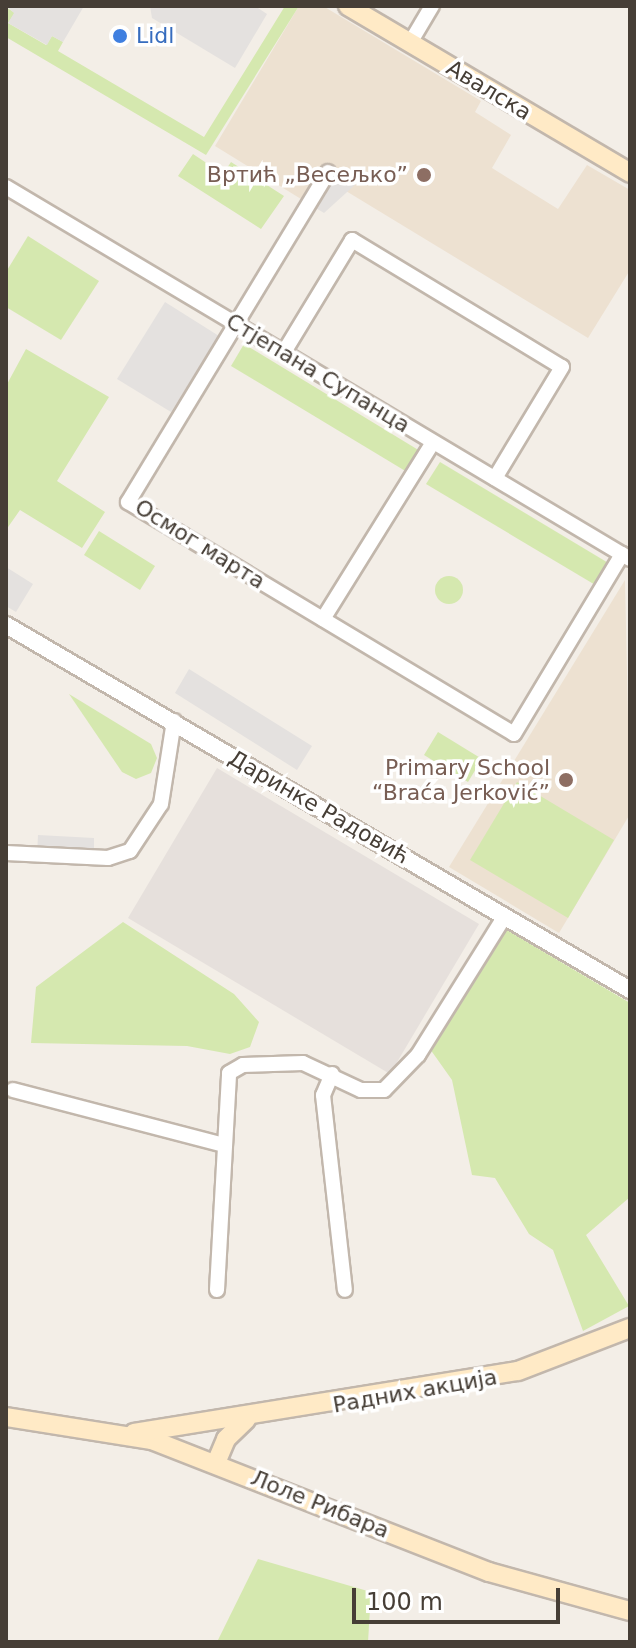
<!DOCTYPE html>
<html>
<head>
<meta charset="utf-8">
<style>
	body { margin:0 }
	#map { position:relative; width:636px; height:1648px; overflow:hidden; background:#f3eee7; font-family:"DejaVu Sans",sans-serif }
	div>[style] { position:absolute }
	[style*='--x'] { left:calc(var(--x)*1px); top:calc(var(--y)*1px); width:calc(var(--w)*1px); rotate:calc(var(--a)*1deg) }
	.industrial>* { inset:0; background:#e6e0dc }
	.education>* { inset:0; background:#ede1d1 }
	.green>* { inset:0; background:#d5e8af }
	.round { border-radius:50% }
	.parking>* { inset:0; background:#e4e1df }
	.roads { filter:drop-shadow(2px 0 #c2b7ac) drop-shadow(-2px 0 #c2b7ac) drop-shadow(0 2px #c2b7ac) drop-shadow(0 -2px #c2b7ac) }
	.minor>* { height:14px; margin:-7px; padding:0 7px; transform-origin:7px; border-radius:7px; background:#fff }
	.tertiary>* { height:16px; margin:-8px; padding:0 8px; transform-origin:8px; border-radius:8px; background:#fff }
	.secondary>* { height:18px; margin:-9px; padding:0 9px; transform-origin:9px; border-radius:9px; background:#ffeac6 }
	.dots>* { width:22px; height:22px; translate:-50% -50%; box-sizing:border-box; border:4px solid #fff; border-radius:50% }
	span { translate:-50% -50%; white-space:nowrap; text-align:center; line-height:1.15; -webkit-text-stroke:7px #fff; paint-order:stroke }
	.shop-label { font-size:22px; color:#366cbe }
	.left { translate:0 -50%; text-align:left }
	.street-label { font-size:22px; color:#463e36 }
	.education-label { font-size:22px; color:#785e54 }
	.right { translate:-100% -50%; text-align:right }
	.frame { position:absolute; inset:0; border:8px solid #463e36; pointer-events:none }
	.scale { position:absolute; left:352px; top:1588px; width:208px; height:36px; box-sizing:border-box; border:4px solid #463e36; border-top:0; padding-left:10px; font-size:24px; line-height:28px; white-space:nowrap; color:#463e36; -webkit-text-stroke:6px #fff; paint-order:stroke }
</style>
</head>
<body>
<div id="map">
	<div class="industrial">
		<i style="clip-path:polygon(217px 768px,479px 924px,390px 1074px,128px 918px)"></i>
	</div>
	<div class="education">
		<i style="clip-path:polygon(299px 6px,323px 6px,481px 101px,475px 112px,511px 135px,492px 168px,558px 209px,587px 165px,630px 190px,630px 270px,588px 338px,346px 191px,356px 184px,324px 164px,301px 199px,215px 146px)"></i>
		<i style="clip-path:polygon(625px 580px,630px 814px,559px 933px,449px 867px)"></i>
	</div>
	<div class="green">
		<i style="clip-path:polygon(285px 6px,299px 6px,206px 155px,6px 37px,6px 7px,15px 13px,8px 23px,46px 45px,52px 36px,63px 42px,58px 51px,204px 137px)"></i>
		<i style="clip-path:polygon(193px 154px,223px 174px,231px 162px,284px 196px,261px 229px,178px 176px)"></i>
		<i style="clip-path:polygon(28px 236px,99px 281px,61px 340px,6px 307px,6px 272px)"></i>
		<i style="clip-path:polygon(244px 344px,420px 451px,407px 472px,231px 366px)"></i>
		<i style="clip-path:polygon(26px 349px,109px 397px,57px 481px,105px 512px,82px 548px,20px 510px,6px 530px,6px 386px)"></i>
		<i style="clip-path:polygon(440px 462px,610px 564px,597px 586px,426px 484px)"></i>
		<i style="clip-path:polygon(99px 531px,155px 566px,140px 590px,84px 555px)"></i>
		<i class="round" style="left:435px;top:576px;width:28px;height:28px"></i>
		<i style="clip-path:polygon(69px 694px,151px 744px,157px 758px,151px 773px,136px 779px,122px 772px)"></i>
		<i style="clip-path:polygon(438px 732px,482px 759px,468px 782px,424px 755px)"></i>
		<i style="clip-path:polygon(517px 782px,614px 840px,568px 918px,470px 860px)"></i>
		<i style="clip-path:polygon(123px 922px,234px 994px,259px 1022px,250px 1047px,230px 1054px,187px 1046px,31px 1043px,36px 987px)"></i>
		<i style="clip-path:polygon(505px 929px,630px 1003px,630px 1197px,586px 1235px,629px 1306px,583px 1331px,553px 1250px,529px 1234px,495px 1178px,472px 1175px,452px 1080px,430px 1049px)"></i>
		<i style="clip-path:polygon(258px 1559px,371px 1592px,368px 1642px,217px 1642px)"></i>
	</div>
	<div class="parking">
		<i style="clip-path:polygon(6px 6px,84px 6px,63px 42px,52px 36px,47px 45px,8px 23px,14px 13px)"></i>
		<i style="clip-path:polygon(150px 6px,255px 6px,267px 14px,235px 68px,152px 18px)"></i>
		<i style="clip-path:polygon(324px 164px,357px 183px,324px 213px,301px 199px)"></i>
		<i style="clip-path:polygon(165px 302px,219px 336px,171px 412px,117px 379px)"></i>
		<i style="clip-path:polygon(6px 567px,33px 584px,16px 612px,6px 606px)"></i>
		<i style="clip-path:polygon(189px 669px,312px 746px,297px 770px,175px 693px)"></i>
		<i style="clip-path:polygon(38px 835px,94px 838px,94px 858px,37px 855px)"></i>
	</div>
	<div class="roads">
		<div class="minor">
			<i style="--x:410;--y:43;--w:43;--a:-59.3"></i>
			<i style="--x:328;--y:172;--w:386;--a:121.2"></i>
			<i style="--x:128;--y:502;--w:450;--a:31"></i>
			<i style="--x:514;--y:734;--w:210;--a:-59"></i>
			<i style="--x:6;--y:187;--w:726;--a:30.8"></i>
			<i style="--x:284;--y:352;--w:131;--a:-58.7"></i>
			<i style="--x:352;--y:240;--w:245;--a:31.2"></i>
			<i style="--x:562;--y:367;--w:130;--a:121.1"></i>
			<i style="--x:323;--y:619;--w:208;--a:-58.1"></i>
			<i style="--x:6;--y:853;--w:102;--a:2.8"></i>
			<i style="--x:108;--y:858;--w:23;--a:-18"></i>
			<i style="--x:130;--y:851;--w:56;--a:-56.6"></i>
			<i style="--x:161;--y:804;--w:84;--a:-81.1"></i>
			<i style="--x:332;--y:1074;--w:23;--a:113"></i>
			<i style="--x:323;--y:1095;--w:196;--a:83.6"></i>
			<i style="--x:13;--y:1090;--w:218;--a:14.6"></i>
			<i style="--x:217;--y:1290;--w:217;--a:-86.8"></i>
			<i style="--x:229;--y:1073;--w:16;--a:-30"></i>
			<i style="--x:243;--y:1065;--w:60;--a:-1.9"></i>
			<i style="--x:303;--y:1063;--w:64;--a:25"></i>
			<i style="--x:361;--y:1090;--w:23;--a:0"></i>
			<i style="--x:384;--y:1090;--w:49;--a:-45.8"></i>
			<i style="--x:418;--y:1055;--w:164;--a:-58"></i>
		</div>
		<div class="tertiary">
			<i style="--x:6;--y:625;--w:723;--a:30.32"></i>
		</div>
		<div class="secondary">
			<i style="--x:348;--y:6;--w:328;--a:30.6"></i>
			<i style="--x:6;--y:1417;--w:148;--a:9"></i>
			<i style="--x:152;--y:1440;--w:362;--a:21.4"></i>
			<i style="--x:489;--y:1572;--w:146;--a:15.5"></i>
			<i style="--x:134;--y:1433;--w:389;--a:-9.2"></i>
			<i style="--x:518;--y:1371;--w:120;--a:-21"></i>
			<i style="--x:216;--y:1463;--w:26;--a:-67"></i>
			<i style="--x:226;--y:1439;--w:28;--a:-44"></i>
		</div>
	</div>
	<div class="dots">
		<i style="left:120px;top:36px;background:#3f7fe0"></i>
		<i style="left:424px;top:175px;background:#8d6e63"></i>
		<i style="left:566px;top:780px;background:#8d6e63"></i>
	</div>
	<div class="shop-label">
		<span class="left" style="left:136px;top:36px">Lidl</span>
	</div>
	<div class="street-label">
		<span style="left:489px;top:90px;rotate:31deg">Авалска</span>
		<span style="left:318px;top:373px;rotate:31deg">Стјепана Супанца</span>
		<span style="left:200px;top:544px;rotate:32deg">Осмог марта</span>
		<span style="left:319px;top:807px;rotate:30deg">Даринке Радовић</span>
		<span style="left:415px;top:1391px;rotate:-10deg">Радних акција</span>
		<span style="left:320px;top:1504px;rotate:22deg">Лоле Рибара</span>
	</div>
	<div class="education-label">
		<span class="right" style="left:408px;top:175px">Вртић „Весељко”</span>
		<span class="right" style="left:550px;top:780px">Primary School<br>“Braća Jerković”</span>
	</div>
	<div class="frame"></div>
	<div class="scale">100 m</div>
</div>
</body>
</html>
